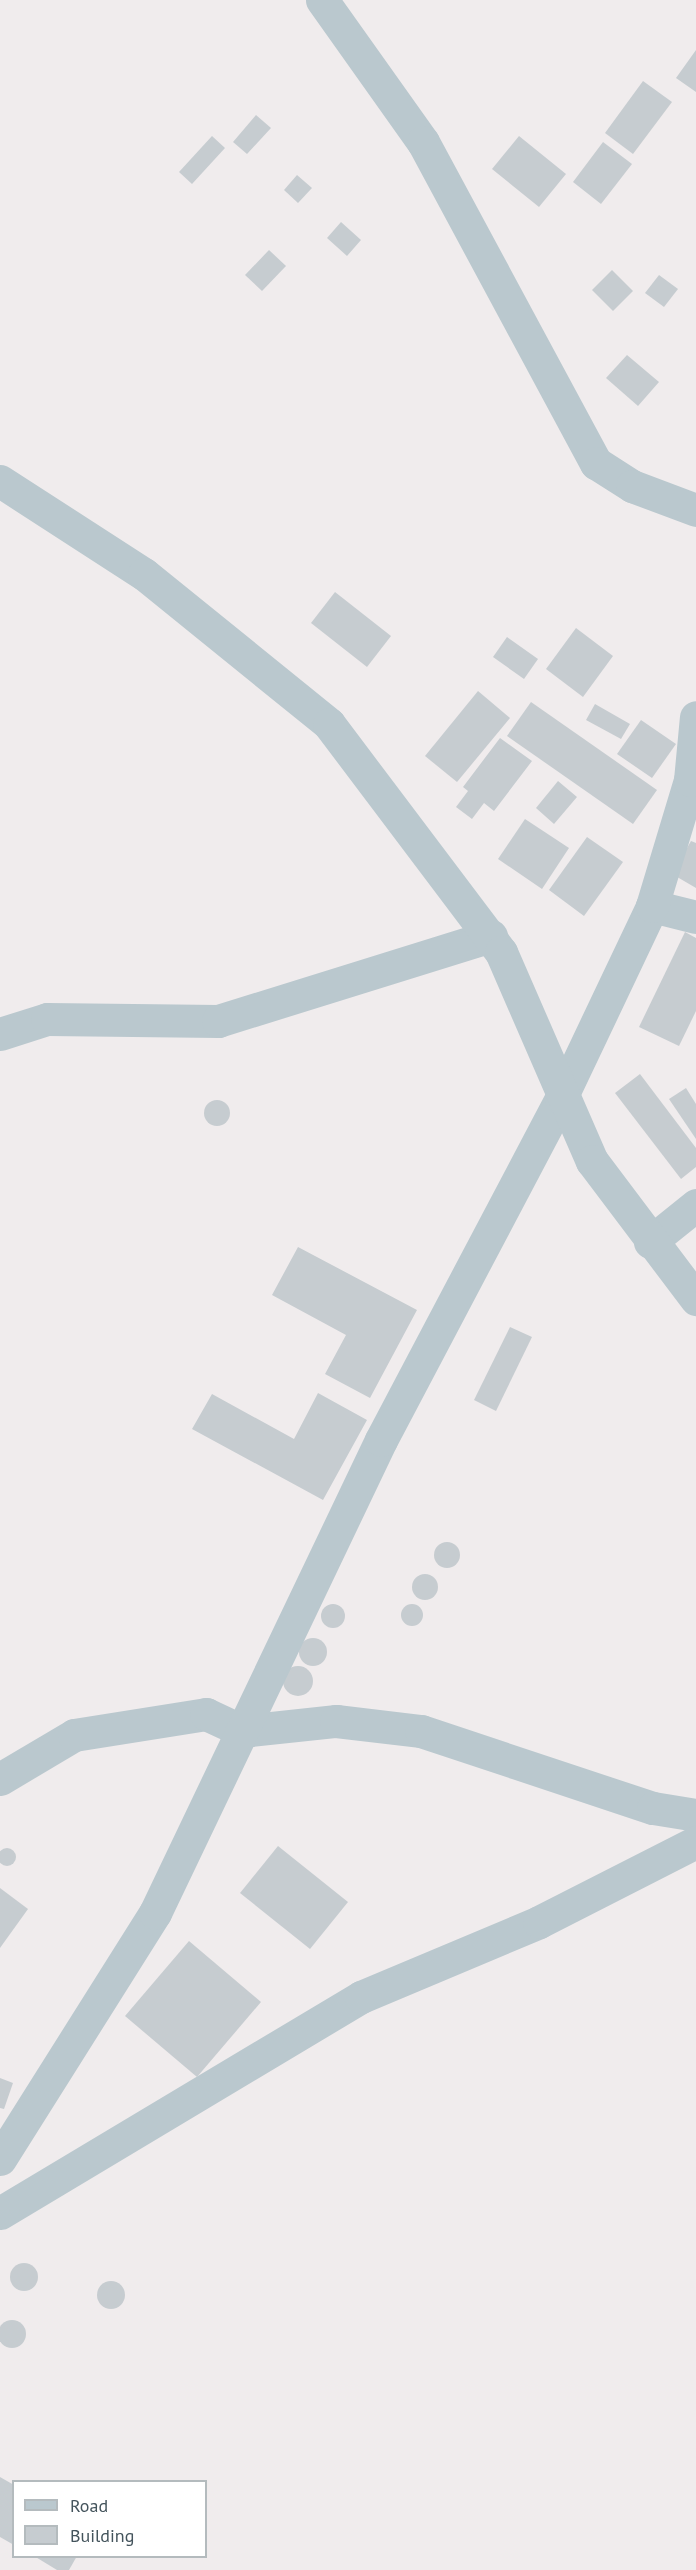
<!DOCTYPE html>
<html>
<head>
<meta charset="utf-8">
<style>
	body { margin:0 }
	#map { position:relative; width:696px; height:2570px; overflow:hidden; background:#f0eced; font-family:"PT Sans",sans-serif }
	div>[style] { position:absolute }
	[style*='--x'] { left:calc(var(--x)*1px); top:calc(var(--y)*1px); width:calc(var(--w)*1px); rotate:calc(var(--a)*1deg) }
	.building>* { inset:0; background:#c6ccd0 }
	.round { border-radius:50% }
	.minor>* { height:33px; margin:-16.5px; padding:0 16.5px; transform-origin:16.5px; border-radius:16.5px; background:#bac8ce }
	.tertiary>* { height:33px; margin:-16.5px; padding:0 16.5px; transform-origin:16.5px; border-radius:16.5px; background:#bac8ce }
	span { translate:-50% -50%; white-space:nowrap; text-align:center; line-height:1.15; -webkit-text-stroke:5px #fff; paint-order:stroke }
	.legend { position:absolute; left:12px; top:2480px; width:195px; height:78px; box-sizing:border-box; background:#fff; border:2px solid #b4bbbe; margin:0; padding:8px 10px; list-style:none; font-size:18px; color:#44545c }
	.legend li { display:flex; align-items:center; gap:12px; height:30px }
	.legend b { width:30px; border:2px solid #b4bbbe }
</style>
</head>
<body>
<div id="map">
	<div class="building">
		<i style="clip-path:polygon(696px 50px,696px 92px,676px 78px)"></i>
		<i style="clip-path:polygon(643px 81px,672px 102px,633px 154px,605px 133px)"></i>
		<i style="clip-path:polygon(256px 115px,271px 128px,247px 154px,233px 142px)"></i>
		<i style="clip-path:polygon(212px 136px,225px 148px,192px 184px,179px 172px)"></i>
		<i style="clip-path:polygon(519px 136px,566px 174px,539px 207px,492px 169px)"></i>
		<i style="clip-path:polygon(603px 142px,632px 164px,601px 204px,573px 182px)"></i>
		<i style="clip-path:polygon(297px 175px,312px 188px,298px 203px,284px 190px)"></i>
		<i style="clip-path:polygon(341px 222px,361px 240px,347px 256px,327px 238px)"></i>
		<i style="clip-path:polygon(269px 250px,286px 266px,262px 291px,245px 275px)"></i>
		<i style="clip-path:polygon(612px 270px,633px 291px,613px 311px,592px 290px)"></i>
		<i style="clip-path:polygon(659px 275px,678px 289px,664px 307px,645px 293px)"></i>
		<i style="clip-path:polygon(627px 355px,659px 382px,638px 406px,606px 378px)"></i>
		<i style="clip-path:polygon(335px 592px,391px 636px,367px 667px,311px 623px)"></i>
		<i style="clip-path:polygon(576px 628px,613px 656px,583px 697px,546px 669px)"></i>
		<i style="clip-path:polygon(507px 637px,538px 659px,524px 679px,493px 657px)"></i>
		<i style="clip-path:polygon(478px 691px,510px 718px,457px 782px,425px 756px)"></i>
		<i style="clip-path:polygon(531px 702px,657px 790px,633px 824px,507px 736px)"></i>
		<i style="clip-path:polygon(595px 704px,630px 724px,621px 739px,586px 720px)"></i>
		<i style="clip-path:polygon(641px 720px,676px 744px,652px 778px,617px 754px)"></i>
		<i style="clip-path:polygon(500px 738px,532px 761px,494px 811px,484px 803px,472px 819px,456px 807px,468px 791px,463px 787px)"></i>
		<i style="clip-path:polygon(558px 781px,577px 797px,554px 824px,536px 808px)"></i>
		<i style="clip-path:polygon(525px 819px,569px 848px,542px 889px,498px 859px)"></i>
		<i style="clip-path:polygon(587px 837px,623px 862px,584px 916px,549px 890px)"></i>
		<i style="clip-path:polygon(691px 841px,696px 843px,696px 888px,672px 874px)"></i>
		<i style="clip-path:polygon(685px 932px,696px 938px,696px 1011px,679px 1046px,639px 1027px)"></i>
		<i style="clip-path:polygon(640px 1074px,696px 1148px,696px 1167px,681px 1179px,615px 1093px)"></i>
		<i style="clip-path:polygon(686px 1088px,696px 1104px,696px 1139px,669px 1099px)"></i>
		<i class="round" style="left:204px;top:1100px;width:26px;height:26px"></i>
		<i style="clip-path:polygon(298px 1247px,417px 1310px,370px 1398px,325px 1374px,346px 1335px,272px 1295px)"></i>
		<i style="clip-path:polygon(510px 1327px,532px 1337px,496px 1411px,474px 1400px)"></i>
		<i style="clip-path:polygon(318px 1393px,367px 1420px,323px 1500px,192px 1429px,212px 1394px,294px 1439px)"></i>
		<i class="round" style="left:434px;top:1542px;width:26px;height:26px"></i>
		<i class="round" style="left:412px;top:1574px;width:26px;height:26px"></i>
		<i class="round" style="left:321px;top:1604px;width:24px;height:24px"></i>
		<i class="round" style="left:401px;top:1604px;width:22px;height:22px"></i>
		<i class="round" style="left:299px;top:1638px;width:28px;height:28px"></i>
		<i class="round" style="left:283px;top:1666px;width:30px;height:30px"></i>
		<i style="clip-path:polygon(278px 1846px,348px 1902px,310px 1949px,240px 1893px)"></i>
		<i class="round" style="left:-2px;top:1848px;width:18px;height:18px"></i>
		<i style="clip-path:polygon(0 1888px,28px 1909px,0 1948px)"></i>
		<i style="clip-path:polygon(189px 1941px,261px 2002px,197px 2077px,125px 2016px)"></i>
		<i style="clip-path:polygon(0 2078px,13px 2083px,4px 2109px,0 2108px)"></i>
		<i class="round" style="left:10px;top:2263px;width:28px;height:28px"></i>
		<i class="round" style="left:97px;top:2281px;width:28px;height:28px"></i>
		<i class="round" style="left:-2px;top:2320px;width:28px;height:28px"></i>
		<i style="clip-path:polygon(0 2477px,14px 2485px,14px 2545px,0 2537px)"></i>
		<i style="clip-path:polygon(34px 2556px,77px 2556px,69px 2570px,57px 2570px)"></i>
	</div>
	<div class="minor">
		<i style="--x:322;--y:0;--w:174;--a:54.6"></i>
		<i style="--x:423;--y:142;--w:365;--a:61.7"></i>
		<i style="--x:596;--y:463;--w:43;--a:32.6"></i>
		<i style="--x:632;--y:486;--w:68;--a:20.6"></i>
		<i style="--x:652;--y:906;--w:45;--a:14"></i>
		<i style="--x:0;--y:1034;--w:49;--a:-17.7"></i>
		<i style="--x:47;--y:1019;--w:171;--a:0.7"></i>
		<i style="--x:218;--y:1021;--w:286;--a:-17.3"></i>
		<i style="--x:650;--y:1242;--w:59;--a:-38.8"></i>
		<i style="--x:0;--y:1779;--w:86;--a:-30.7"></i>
		<i style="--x:74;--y:1735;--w:134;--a:-9"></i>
		<i style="--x:206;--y:1714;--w:40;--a:25"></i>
		<i style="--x:242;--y:1731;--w:95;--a:-6.1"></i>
		<i style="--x:336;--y:1721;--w:86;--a:6.7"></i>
		<i style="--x:421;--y:1731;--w:244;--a:18.4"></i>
		<i style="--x:653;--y:1808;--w:44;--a:9.2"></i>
		<i style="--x:0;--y:2159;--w:291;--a:-57.8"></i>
		<i style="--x:155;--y:1913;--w:524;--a:-64.46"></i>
		<i style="--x:381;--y:1440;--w:386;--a:-62.2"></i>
		<i style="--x:561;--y:1098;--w:212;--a:-64.6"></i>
		<i style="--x:652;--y:906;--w:132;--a:-73.2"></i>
		<i style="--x:690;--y:780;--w:63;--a:-84.6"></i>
		<i style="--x:0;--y:2213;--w:421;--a:-30.9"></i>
		<i style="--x:361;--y:1997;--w:193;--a:-22.8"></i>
		<i style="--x:539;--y:1922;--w:176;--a:-27"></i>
	</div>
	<div class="tertiary">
		<i style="--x:0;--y:481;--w:171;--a:32.9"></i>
		<i style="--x:144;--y:574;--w:238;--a:39"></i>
		<i style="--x:329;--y:724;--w:286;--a:53"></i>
		<i style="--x:501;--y:952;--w:228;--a:66.5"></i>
		<i style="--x:592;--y:1161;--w:173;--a:53"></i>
	</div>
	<ul class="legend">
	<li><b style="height:8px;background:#bac8ce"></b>Road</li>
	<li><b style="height:16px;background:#c6ccd0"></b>Building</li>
	</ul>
</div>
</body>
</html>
